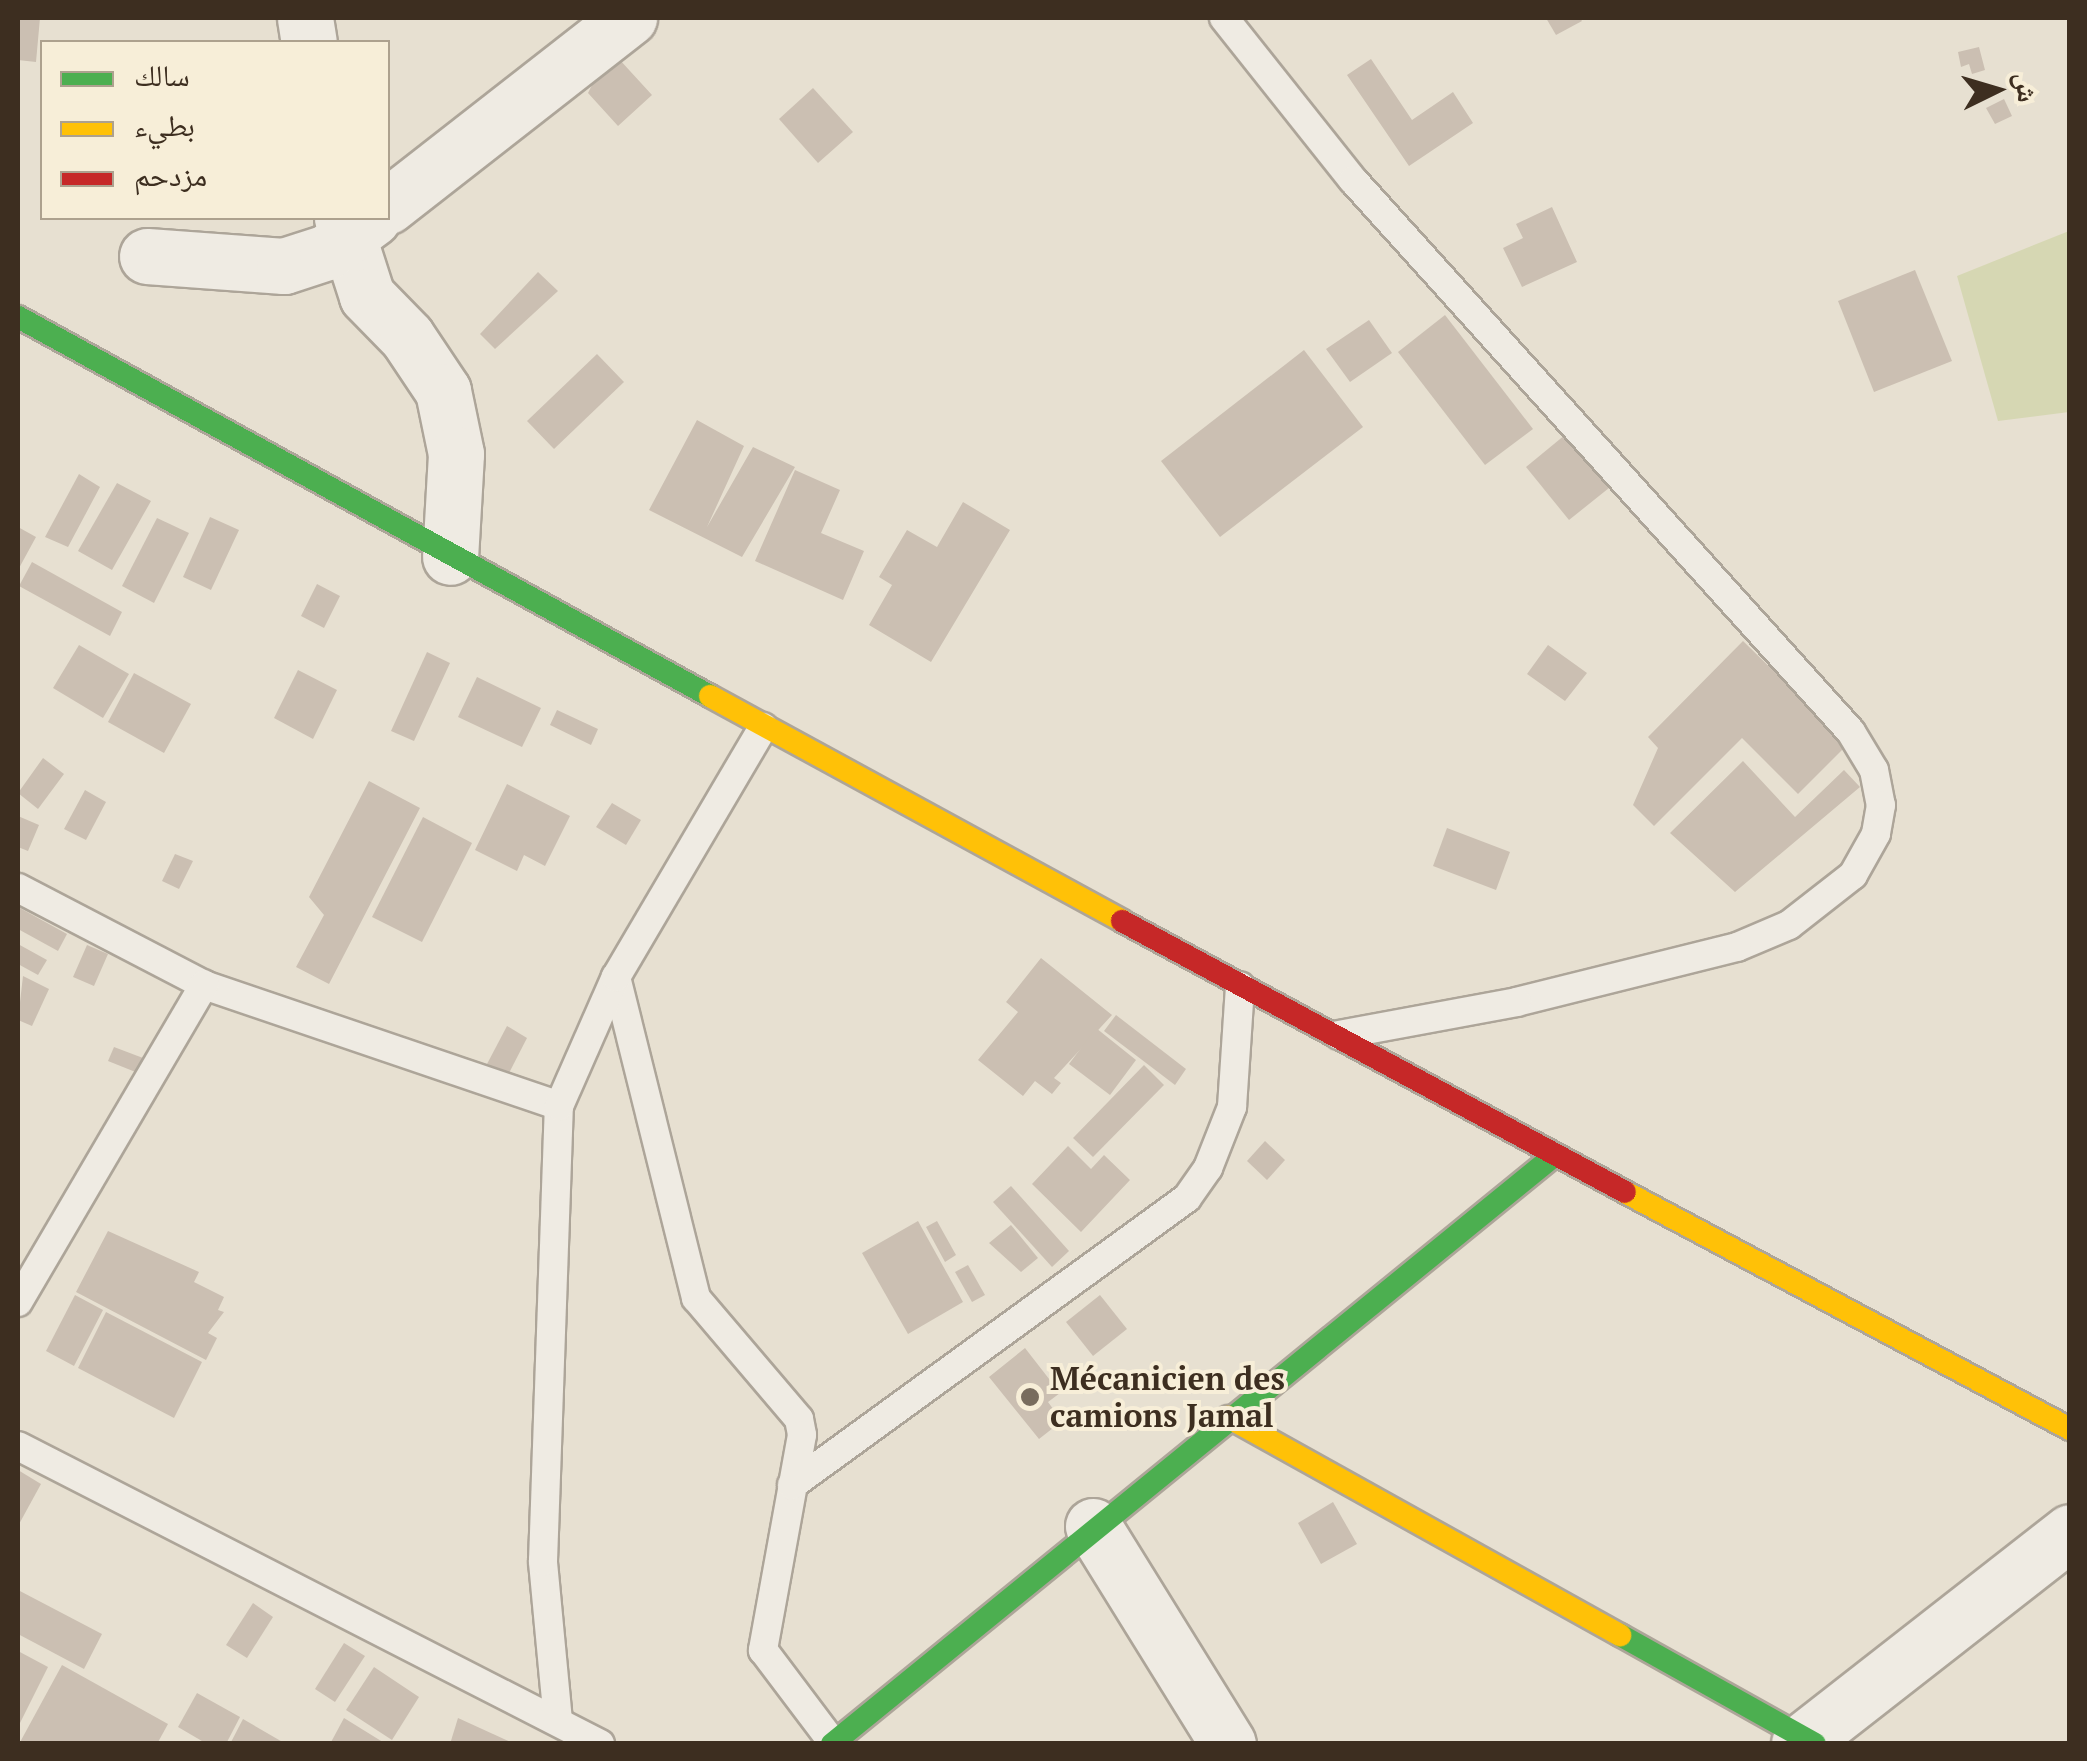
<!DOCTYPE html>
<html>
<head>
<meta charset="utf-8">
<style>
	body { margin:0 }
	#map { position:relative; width:2087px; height:1761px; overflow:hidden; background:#e7e0d1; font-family:"PT Serif","Noto Naskh Arabic",serif }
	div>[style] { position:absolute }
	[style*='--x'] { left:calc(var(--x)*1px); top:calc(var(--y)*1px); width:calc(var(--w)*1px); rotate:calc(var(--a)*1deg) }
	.green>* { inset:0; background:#d6d7b3 }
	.building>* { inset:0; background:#cbbfb2 }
	.roads { filter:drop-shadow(2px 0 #ada599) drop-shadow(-2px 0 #ada599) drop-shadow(0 2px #ada599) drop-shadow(0 -2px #ada599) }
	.lane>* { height:28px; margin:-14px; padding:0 14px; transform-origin:14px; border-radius:14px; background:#efebe3 }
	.street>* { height:55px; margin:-27.5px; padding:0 27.5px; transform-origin:27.5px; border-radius:27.5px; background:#efebe3 }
	.fast>* { height:22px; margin:-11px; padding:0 11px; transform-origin:11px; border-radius:11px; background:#4caf50 }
	.slow>* { height:22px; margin:-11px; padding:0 11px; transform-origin:11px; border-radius:11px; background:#ffc107 }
	.jam>* { height:22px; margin:-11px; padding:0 11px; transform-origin:11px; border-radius:11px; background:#c62828 }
	.dots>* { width:28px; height:28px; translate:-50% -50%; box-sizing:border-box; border:5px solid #f7eed8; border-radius:50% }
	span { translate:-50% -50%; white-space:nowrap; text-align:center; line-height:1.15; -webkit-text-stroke:8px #f7eed8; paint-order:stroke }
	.poi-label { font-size:32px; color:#3d2e20; font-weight:700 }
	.left { translate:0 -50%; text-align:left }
	.frame { position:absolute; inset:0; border:20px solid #3d2e20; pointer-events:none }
	.legend { position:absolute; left:40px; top:40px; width:350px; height:180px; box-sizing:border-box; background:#f7eed8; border:2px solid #ada18e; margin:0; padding:12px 18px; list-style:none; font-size:30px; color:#3d2e20 }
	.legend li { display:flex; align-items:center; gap:20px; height:50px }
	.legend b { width:50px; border:2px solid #ada18e }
	.north { position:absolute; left:1947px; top:40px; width:100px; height:100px; -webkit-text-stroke:8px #f7eed8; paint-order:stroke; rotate:85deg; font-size:28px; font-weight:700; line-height:40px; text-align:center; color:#3d2e20 }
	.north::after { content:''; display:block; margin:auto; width:35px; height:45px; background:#3d2e20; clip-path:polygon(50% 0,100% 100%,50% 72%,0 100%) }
</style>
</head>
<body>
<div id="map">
	<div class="green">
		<i style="clip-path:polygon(2069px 231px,2069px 412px,1998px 421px,1957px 276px)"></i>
	</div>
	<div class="building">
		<i style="clip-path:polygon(18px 18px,40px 18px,36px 62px,18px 60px)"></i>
		<i style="clip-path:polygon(1546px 18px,1580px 18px,1582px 21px,1556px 35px)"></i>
		<i style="clip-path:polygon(608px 47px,652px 95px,618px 126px,588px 93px,594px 81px,583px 70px)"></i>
		<i style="clip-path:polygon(1979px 47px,1985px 70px,1972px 74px,1969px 64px,1961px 67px,1958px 52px)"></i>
		<i style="clip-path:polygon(1371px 59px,1412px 120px,1453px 92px,1473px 123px,1409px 166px,1347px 75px)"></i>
		<i style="clip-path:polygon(813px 88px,853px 132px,818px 163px,779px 119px)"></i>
		<i style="clip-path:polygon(2004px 99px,2012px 116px,1995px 124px,1986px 108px)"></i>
		<i style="clip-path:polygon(1552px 207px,1577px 262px,1522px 287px,1503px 248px,1523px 238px,1516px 224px)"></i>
		<i style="clip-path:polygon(1915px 270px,1952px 361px,1874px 392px,1838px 301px)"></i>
		<i style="clip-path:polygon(538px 272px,558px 291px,495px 349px,480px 334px)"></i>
		<i style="clip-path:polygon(1445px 315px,1533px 429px,1485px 465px,1398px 352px)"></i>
		<i style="clip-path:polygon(1369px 320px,1392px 353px,1350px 382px,1326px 349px)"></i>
		<i style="clip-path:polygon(1304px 350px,1363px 427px,1220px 537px,1161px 461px)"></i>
		<i style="clip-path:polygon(597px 354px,624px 382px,554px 449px,527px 421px)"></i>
		<i style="clip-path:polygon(697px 420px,744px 446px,707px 527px,753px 447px,795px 467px,742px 557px,649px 510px)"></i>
		<i style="clip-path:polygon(1571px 430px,1614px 484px,1569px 520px,1526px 467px)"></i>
		<i style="clip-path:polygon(795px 470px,840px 490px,821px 533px,864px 551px,843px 600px,755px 561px)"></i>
		<i style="clip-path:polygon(79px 474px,100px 487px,68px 547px,45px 537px)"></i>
		<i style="clip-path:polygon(117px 483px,151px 501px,112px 570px,78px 551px)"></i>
		<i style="clip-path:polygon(963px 502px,1010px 530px,931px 662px,869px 625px,892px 585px,879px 577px,907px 530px,937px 547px)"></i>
		<i style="clip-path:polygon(210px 517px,239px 530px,211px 590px,183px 577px)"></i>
		<i style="clip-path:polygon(157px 518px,189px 533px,154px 603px,122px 586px)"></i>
		<i style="clip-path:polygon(18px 527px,36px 537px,18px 570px)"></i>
		<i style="clip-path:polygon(32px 562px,122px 612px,110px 636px,19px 586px)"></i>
		<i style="clip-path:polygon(317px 584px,340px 596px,324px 628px,301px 616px)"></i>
		<i style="clip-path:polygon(1743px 641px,1848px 744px,1798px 794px,1742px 738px,1654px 826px,1633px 805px,1658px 748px,1648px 737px)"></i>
		<i style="clip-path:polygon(79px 645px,129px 674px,103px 718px,53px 688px)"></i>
		<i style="clip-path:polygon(1548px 645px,1587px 673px,1565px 701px,1527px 674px)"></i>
		<i style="clip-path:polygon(427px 652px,450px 663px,414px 741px,391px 731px)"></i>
		<i style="clip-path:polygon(298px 670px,337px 690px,313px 739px,274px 718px)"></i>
		<i style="clip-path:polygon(134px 673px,191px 704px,164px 753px,108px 722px)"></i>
		<i style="clip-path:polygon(477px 677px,541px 708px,522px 747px,458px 717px)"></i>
		<i style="clip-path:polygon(557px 710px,598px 729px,591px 745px,550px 725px)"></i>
		<i style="clip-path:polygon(43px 758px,64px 774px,38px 809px,18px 793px)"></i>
		<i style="clip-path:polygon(1743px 761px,1795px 817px,1844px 770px,1860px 787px,1735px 892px,1670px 833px)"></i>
		<i style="clip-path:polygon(369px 781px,420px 808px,329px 984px,296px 967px,324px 915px,309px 897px)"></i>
		<i style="clip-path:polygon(507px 784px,570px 816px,545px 866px,524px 855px,517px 871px,475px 850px)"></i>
		<i style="clip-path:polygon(85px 790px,106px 802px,86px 840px,64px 829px)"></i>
		<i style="clip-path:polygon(612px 803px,641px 820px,626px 845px,596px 827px)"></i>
		<i style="clip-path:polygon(18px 816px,39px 825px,28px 851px,18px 847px)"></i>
		<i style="clip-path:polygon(423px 817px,472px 843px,422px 942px,372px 917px)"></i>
		<i style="clip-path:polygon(1447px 828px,1510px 852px,1496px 890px,1433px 866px)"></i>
		<i style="clip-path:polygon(175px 854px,193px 861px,179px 889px,162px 881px)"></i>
		<i style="clip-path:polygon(18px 907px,67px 934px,58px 951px,18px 929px)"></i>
		<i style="clip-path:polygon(18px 944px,47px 960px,38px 975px,18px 964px)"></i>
		<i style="clip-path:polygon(87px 945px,108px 954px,94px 986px,73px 977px)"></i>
		<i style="clip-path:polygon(1041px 958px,1112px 1015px,1054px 1078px,1061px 1083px,1052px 1094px,1035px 1081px,1023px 1096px,978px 1060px,1018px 1012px,1006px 1002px)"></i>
		<i style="clip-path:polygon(23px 976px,49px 989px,32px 1026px,18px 1020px)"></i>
		<i style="clip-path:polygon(1116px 1015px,1186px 1069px,1175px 1085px,1104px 1031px)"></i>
		<i style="clip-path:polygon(507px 1026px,527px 1038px,508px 1075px,487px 1064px)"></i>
		<i style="clip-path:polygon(1096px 1028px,1136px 1060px,1110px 1095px,1069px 1064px)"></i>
		<i style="clip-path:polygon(114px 1047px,143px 1058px,138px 1073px,108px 1061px)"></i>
		<i style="clip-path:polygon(1144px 1065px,1164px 1085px,1093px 1157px,1073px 1138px)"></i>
		<i style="clip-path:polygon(1265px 1141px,1285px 1160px,1267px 1180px,1247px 1161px)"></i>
		<i style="clip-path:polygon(1068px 1146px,1091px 1169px,1104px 1155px,1130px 1180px,1081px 1232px,1032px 1184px)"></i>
		<i style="clip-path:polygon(1011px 1186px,1069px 1251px,1052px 1267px,993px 1202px)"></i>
		<i style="clip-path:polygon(918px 1221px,963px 1302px,908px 1334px,862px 1253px)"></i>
		<i style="clip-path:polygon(937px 1221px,956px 1255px,945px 1262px,926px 1227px)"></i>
		<i style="clip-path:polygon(1011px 1225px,1038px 1258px,1021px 1272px,989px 1243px)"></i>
		<i style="clip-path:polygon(108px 1231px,199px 1272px,194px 1282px,224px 1297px,218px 1310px,224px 1312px,208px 1333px,217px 1338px,206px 1360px,76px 1292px)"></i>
		<i style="clip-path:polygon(968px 1265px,985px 1295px,972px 1302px,955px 1272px)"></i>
		<i style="clip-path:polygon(75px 1295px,103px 1310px,74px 1366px,46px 1351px)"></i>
		<i style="clip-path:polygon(1100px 1295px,1127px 1329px,1093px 1356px,1066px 1322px)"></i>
		<i style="clip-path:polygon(106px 1312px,202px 1362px,174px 1418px,78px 1368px)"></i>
		<i style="clip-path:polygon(1025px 1348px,1060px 1393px,1048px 1402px,1062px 1421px,1039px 1439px,989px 1377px)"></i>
		<i style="clip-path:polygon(18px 1470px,41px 1484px,18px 1526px)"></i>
		<i style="clip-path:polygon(1333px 1502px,1357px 1544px,1321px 1564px,1298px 1523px)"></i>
		<i style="clip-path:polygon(18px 1590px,102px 1634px,84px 1669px,18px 1634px)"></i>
		<i style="clip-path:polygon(253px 1603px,273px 1617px,247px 1658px,226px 1645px)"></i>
		<i style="clip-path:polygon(344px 1643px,365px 1656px,335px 1702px,315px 1689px)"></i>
		<i style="clip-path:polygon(18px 1651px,48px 1667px,18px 1727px)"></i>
		<i style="clip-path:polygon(62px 1665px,168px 1724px,157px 1744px,19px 1744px)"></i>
		<i style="clip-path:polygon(374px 1667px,419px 1697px,392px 1740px,346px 1710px)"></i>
		<i style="clip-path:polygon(197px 1693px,240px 1717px,226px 1744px,207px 1744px,178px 1727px)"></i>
		<i style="clip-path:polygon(344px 1718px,386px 1744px,330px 1744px)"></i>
		<i style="clip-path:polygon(458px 1718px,515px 1744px,450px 1744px)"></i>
		<i style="clip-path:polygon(243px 1719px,286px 1744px,230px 1744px)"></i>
	</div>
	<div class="roads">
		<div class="lane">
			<i style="--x:1224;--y:18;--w:207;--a:51.5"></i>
			<i style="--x:1353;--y:180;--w:743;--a:47.94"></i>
			<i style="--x:1851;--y:732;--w:44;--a:58.8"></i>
			<i style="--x:1874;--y:770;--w:36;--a:79"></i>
			<i style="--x:1881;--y:805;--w:29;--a:100"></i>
			<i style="--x:1876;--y:834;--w:47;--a:119.3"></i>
			<i style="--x:1853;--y:875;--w:81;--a:142"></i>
			<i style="--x:1789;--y:925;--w:56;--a:157.1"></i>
			<i style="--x:1737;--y:947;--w:227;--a:166"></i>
			<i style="--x:1517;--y:1002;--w:181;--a:169.5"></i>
			<i style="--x:18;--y:888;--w:210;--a:27.5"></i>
			<i style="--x:204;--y:985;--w:375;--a:18.8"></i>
			<i style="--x:616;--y:977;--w:331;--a:76"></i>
			<i style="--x:696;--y:1298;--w:159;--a:49.6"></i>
			<i style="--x:799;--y:1419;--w:16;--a:79"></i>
			<i style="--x:802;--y:1435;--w:219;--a:100.3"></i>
			<i style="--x:763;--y:1650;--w:116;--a:53"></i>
			<i style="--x:18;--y:1302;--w:368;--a:-59.6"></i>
			<i style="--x:18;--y:1446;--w:654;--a:27.11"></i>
			<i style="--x:792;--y:1485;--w:488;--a:-36"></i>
			<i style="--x:1187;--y:1198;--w:37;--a:-55"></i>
			<i style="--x:1208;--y:1168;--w:66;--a:-68.5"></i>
			<i style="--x:1232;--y:1107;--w:121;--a:-86.2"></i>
			<i style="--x:558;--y:1721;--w:161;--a:-95.4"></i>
			<i style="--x:543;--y:1561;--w:455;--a:-88"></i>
			<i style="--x:559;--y:1106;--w:141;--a:-66.2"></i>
			<i style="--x:616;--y:977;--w:290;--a:-59.5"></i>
		</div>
		<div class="street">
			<i style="--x:305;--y:18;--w:24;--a:81"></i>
			<i style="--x:388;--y:206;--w:306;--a:-38"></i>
			<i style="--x:342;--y:218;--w:82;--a:72.2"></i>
			<i style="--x:367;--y:296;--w:57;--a:45.7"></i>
			<i style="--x:407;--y:337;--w:65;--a:56.3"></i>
			<i style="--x:443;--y:391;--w:64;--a:78.3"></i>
			<i style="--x:456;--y:454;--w:103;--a:93.3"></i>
			<i style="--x:147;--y:256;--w:137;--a:4.2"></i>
			<i style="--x:284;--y:266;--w:45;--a:-18"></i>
			<i style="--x:327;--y:252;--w:57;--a:-36.5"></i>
			<i style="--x:1093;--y:1526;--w:256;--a:58.2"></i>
			<i style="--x:1799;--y:1744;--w:344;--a:-38"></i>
		</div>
		<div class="fast">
			<i style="--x:18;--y:317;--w:789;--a:28.71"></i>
			<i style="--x:1620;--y:1635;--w:223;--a:29.2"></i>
			<i style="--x:832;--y:1744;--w:933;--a:-39.17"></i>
		</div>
		<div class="slow">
			<i style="--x:710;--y:696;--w:469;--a:28.6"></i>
			<i style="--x:1625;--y:1192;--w:504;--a:28.04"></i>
			<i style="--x:1228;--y:1417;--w:449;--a:29.1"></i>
		</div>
		<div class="jam">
			<i style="--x:1122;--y:921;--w:571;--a:28.31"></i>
		</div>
	</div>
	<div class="dots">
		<i style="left:1030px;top:1397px;background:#786c5e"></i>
	</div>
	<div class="poi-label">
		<span class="left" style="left:1050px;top:1397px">Mécanicien des<br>camions Jamal</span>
	</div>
	<div class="frame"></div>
	<ul class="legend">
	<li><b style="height:12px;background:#4caf50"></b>سالك</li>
	<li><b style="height:12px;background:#ffc107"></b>بطيء</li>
	<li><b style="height:12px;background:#c62828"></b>مزدحم</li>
	</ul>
	<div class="north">ش</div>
</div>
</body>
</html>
